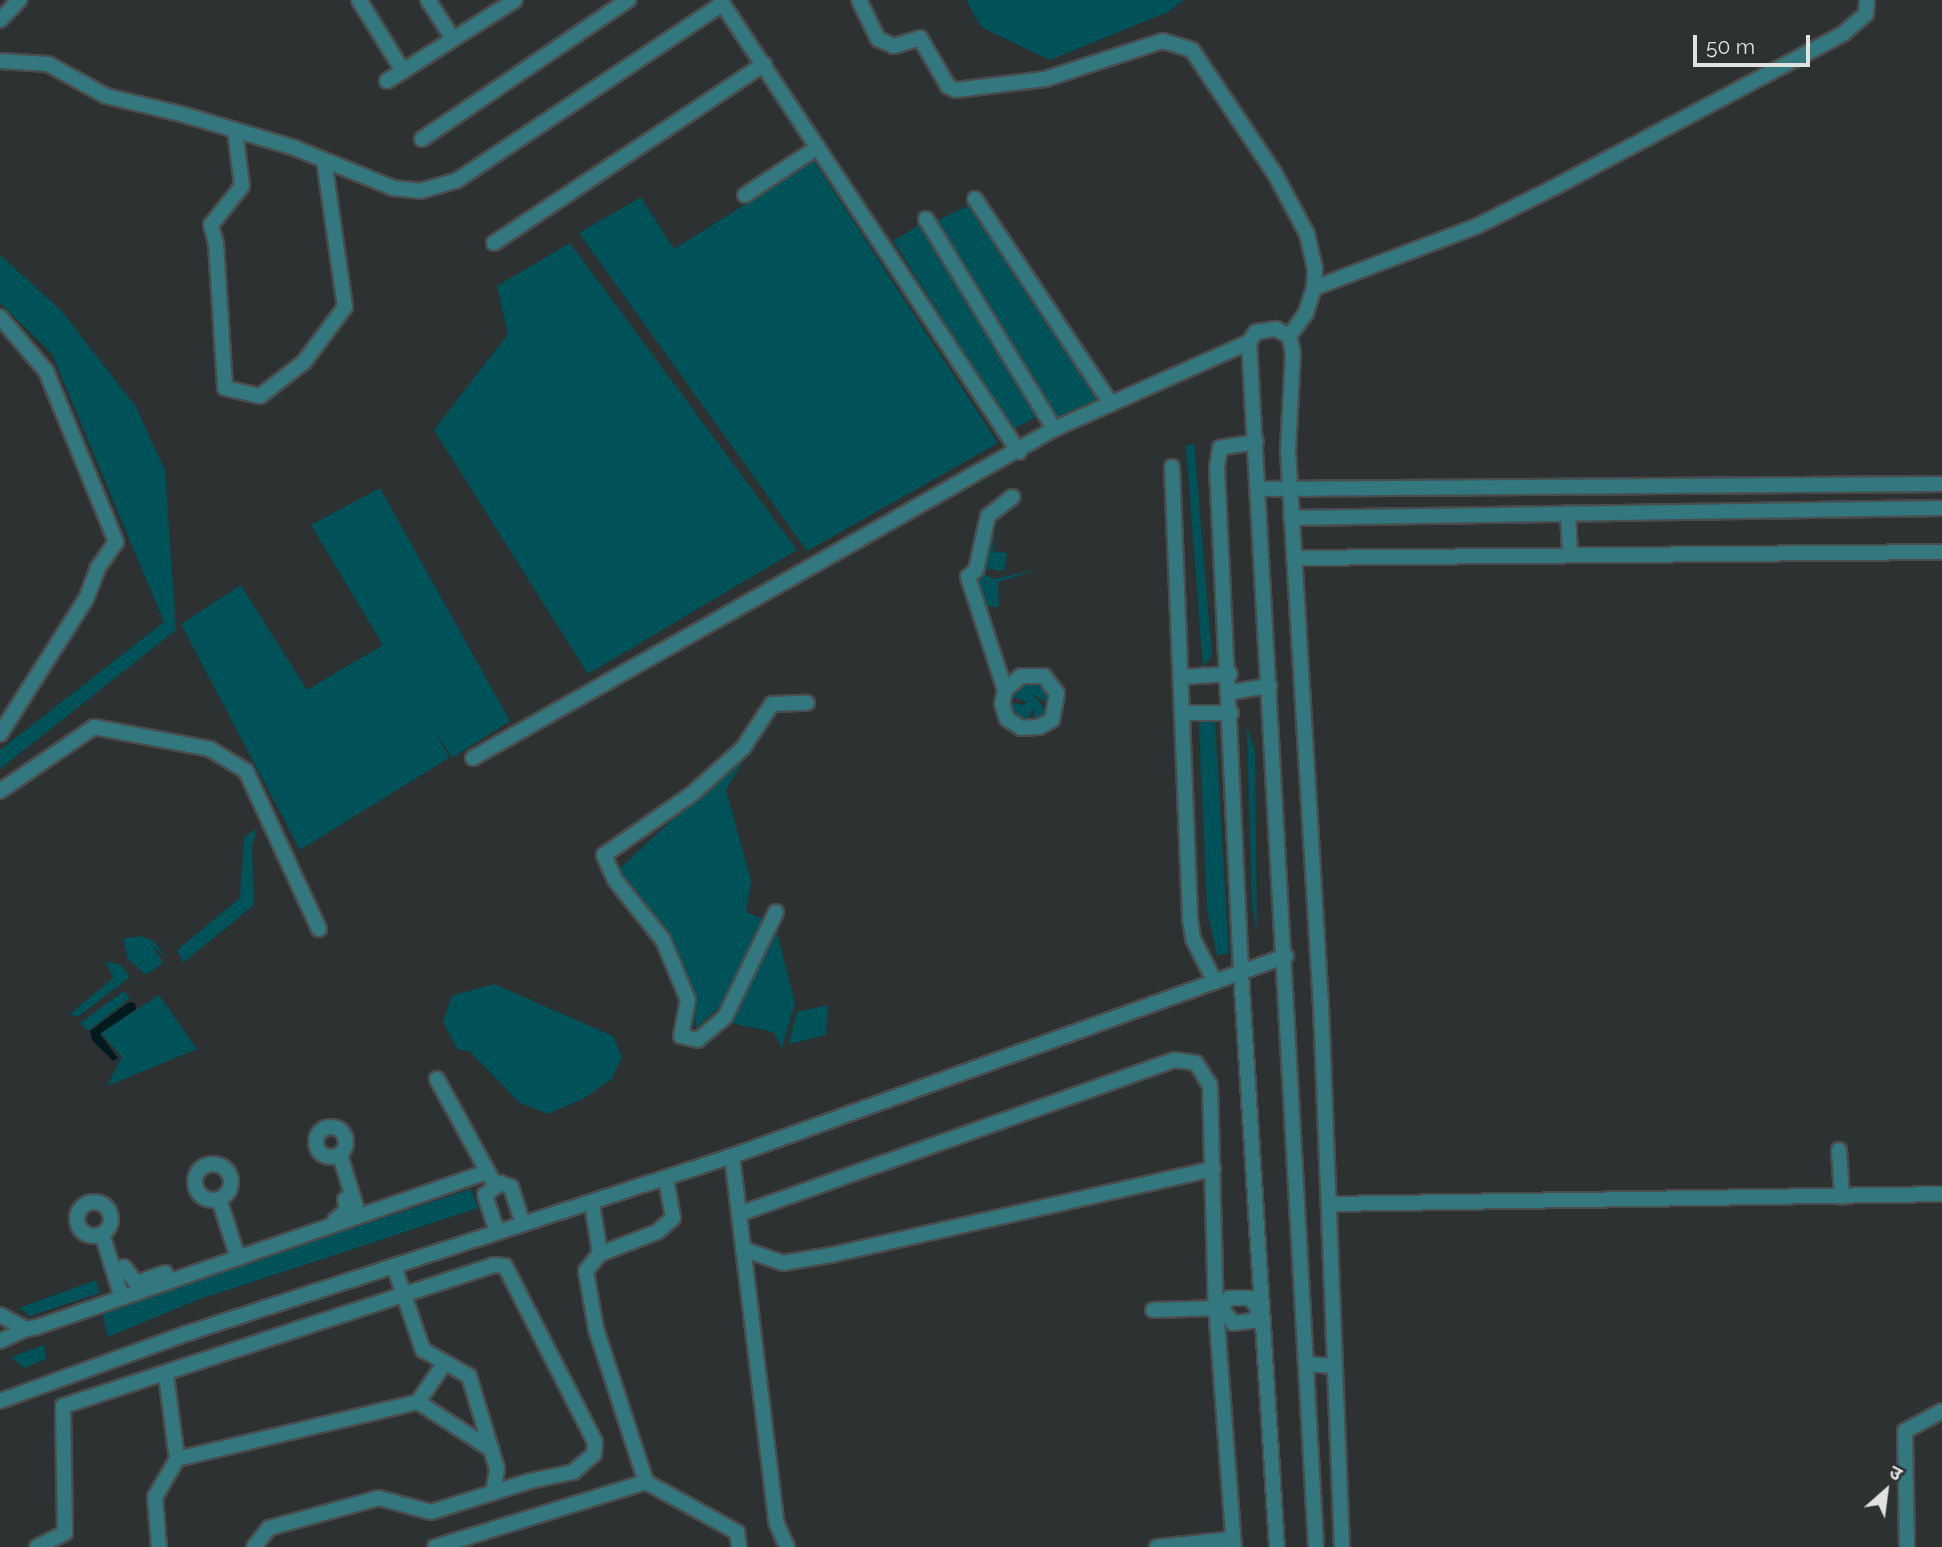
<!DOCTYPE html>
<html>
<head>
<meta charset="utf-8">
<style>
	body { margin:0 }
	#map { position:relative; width:1942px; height:1547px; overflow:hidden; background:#2e3132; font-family:Raleway,"Noto Sans Devanagari",sans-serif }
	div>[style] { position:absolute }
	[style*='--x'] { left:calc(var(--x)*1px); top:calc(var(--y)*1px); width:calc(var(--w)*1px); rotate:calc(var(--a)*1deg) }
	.green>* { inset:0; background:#005259 }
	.water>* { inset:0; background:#001b1e }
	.roads { filter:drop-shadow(2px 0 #4a4d4e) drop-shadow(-2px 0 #4a4d4e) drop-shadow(0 2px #4a4d4e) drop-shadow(0 -2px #4a4d4e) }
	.minor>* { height:14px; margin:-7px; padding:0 7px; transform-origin:7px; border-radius:7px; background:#32787e }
	.minor>.ring { margin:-7px; padding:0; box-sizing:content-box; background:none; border:14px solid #32787e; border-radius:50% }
	.tertiary>* { height:14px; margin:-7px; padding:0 7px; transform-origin:7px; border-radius:7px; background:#32787e }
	span { translate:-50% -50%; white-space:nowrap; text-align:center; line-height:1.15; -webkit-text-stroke:6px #2e3132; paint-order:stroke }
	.north { position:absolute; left:1851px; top:1456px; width:70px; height:70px; -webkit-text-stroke:5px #2e3132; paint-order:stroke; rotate:28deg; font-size:19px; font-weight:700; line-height:28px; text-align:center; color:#e0e2e2 }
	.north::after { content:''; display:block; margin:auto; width:24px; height:32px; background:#e0e2e2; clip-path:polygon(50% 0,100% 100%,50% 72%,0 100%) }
	.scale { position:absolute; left:1693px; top:35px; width:117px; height:32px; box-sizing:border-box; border:4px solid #e0e2e2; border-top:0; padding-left:9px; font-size:21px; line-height:24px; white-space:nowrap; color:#e0e2e2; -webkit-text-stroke:5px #2e3132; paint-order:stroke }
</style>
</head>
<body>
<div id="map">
	<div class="green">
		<i style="clip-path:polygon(966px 0,1184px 0,1168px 12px,1050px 60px,981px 27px)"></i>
		<i style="clip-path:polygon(814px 161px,998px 443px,807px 551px,579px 233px,641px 197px,674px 249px)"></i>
		<i style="clip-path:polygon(968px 206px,978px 214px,1097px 400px,1058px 422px,936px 221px)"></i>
		<i style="clip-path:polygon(921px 224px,1038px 416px,1013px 429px,893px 241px)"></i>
		<i style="clip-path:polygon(570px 243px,797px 550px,588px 674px,434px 430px,508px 334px,497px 286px)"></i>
		<i style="clip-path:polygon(0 255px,61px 310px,136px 407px,165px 470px,176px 630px,0 769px,0 750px,164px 622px,52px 354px,0 303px)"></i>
		<i style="clip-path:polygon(1194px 443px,1212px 656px,1203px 667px,1186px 446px)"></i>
		<i style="clip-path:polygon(380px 488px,510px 721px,452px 758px,437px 734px,449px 758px,300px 850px,181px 624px,241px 585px,307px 690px,383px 645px,311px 525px)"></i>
		<i style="clip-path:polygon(994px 515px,993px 551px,1007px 553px,1004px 571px,980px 568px)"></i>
		<i style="clip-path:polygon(1040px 569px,998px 582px,999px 607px,981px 606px,973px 578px,982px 573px,994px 579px)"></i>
		<i style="clip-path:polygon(1040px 677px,1054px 694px,1055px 707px,1032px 694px,1050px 714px,1032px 726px,1035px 708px,1022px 725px,1008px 717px,1004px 702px,1024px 705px,1026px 701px,1007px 696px,1012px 683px)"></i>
		<i style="clip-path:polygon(1215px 721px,1229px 953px,1217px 955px,1207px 910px,1199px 722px)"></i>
		<i style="clip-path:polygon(1247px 726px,1255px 751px,1257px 932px,1252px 906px)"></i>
		<i style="clip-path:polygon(752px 746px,726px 790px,751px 881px,746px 912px,765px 920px,725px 1002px,696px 1028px,690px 988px,666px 938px,618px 870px)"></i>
		<i style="clip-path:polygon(257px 829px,252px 846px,254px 905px,183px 963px,177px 950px,240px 898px,244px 837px)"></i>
		<i style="clip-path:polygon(776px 929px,795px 1003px,782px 1048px,773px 1032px,730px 1023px)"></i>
		<i style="clip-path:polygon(141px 936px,153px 941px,167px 958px,153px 947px,163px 963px,146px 975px,128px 959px,123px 939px)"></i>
		<i style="clip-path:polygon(105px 961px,121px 965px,130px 977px,78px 1017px,70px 1014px,113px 978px)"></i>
		<i style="clip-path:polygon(494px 984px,613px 1036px,622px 1057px,612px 1079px,583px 1099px,548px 1114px,520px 1103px,469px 1051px,458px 1050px,443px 1022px,452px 996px)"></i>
		<i style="clip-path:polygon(124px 991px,130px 998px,88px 1031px,80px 1023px)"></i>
		<i style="clip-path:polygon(159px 995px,197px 1049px,107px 1086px,122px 1057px,101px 1033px)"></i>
		<i style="clip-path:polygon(828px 1005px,826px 1035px,789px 1044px,797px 1012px)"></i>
		<i style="clip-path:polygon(471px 1189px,478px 1208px,200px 1299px,108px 1337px,102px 1311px)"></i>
		<i style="clip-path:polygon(96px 1280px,100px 1293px,30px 1316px,19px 1308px)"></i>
		<i style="clip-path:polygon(44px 1345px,46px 1359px,24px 1368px,11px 1357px)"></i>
	</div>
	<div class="water">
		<i style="clip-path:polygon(129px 1002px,135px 1003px,136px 1009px,100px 1034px,118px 1058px,113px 1061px,92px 1040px,90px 1031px)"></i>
	</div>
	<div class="roads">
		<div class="minor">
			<i style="--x:359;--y:0;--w:84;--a:58.2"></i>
			<i style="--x:428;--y:0;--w:46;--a:57.3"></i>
			<i style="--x:720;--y:0;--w:542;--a:56.52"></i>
			<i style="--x:859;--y:0;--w:43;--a:64"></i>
			<i style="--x:878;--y:39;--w:17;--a:24"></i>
			<i style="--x:894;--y:46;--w:27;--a:-17"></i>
			<i style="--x:920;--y:38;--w:56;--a:59.7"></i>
			<i style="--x:948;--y:86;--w:9;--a:27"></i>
			<i style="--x:956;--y:90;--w:90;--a:-7"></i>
			<i style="--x:1045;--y:79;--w:124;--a:-17.9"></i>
			<i style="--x:1163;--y:41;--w:30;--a:17"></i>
			<i style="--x:1192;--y:50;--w:149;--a:56.2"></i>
			<i style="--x:1275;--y:174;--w:68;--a:61.9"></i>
			<i style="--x:1307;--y:234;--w:36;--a:77"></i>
			<i style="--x:1315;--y:269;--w:19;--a:93"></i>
			<i style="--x:1314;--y:288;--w:26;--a:108"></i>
			<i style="--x:1306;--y:313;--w:29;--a:126"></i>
			<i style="--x:0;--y:20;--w:28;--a:-46"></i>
			<i style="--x:0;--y:61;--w:48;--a:3.6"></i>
			<i style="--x:48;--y:64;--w:66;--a:28.9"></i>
			<i style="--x:106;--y:96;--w:81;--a:13.5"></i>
			<i style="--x:185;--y:115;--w:115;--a:16.7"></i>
			<i style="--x:295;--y:148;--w:106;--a:22.2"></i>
			<i style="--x:393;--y:188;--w:27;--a:6"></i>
			<i style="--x:420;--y:191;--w:37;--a:-16"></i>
			<i style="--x:456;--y:181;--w:320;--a:-33.6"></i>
			<i style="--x:387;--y:81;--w:151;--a:-32.3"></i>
			<i style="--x:235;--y:130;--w:56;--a:82.9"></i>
			<i style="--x:242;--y:186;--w:50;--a:128.5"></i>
			<i style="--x:211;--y:225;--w:20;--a:75"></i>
			<i style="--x:216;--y:244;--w:144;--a:86.4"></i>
			<i style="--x:225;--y:388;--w:36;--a:13"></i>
			<i style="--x:260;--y:396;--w:56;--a:-37.7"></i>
			<i style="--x:304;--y:362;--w:69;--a:-53.3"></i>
			<i style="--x:345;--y:307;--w:148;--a:-98.1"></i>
			<i style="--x:422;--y:139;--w:249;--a:-34"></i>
			<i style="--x:745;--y:195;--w:87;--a:-33.3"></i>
			<i style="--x:975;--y:199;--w:246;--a:56.4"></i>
			<i style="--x:926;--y:219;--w:246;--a:58.6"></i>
			<i style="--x:494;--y:243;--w:324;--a:-33.5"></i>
			<i style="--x:1314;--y:288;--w:174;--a:-20.8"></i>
			<i style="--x:1477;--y:226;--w:85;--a:-26.6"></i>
			<i style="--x:1553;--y:188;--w:330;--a:-28"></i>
			<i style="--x:1844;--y:33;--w:29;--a:-41"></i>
			<i style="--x:1866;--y:14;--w:14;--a:-86"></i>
			<i style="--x:0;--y:317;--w:71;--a:49.6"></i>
			<i style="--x:46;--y:371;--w:185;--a:67.7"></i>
			<i style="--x:116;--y:542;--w:32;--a:125"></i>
			<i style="--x:98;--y:568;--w:33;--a:111"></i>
			<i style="--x:86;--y:599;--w:160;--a:122.5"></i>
			<i style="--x:1256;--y:442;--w:36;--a:171"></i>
			<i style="--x:1220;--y:448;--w:20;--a:99"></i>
			<i style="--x:1217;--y:468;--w:505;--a:87.27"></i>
			<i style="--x:1241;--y:972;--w:576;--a:86.42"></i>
			<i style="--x:1172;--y:467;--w:452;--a:87.7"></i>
			<i style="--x:1190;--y:919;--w:20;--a:81"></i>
			<i style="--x:1193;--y:939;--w:48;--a:62.9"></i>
			<i style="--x:1568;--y:513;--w:42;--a:87.3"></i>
			<i style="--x:1294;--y:558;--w:648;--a:-0.53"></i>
			<i style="--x:1181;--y:677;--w:49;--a:-3.5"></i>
			<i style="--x:1005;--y:690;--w:21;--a:-41"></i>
			<i style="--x:1021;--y:676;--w:23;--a:0"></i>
			<i style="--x:1044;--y:676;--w:21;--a:53"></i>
			<i style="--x:1057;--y:693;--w:27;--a:100"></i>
			<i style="--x:1052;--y:720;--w:15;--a:152"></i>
			<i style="--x:1039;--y:727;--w:18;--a:177"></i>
			<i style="--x:1021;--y:728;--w:17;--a:-147"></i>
			<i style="--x:1007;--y:719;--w:16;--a:-108"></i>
			<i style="--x:1002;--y:704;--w:14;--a:-78"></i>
			<i style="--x:1005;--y:690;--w:119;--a:-108.1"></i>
			<i style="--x:968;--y:577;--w:11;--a:-41"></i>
			<i style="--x:976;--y:570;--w:55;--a:-77.5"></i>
			<i style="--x:988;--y:516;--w:31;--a:-38"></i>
			<i style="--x:1231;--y:692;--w:39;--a:-9"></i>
			<i style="--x:1182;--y:713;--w:49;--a:0"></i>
			<i style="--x:473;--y:758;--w:668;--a:-29.52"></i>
			<i style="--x:1054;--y:429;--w:214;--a:-24"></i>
			<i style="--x:0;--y:791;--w:114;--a:-34.2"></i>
			<i style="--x:94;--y:727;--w:118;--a:10.7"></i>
			<i style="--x:210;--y:749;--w:42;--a:31.4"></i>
			<i style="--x:246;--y:771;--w:174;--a:65.2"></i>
			<i style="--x:776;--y:912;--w:117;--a:115.9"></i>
			<i style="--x:725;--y:1017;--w:35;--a:140"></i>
			<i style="--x:698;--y:1040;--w:17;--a:-167"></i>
			<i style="--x:681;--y:1036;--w:37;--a:-79"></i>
			<i style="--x:688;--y:1000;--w:65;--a:-112.6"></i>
			<i style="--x:663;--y:940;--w:77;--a:-128.7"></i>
			<i style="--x:615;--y:880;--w:27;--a:-114"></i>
			<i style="--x:604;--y:855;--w:107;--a:-34.7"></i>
			<i style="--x:692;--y:794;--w:69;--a:-42"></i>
			<i style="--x:743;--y:748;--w:53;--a:-56.6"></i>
			<i style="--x:772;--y:704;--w:35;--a:-2"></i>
			<i style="--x:437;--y:1079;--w:121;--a:61.3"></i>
			<i class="ring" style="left:316px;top:1127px;width:16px;height:16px"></i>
			<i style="--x:1839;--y:1150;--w:47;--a:86.3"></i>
			<i style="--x:340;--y:1155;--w:54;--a:72.9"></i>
			<i style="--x:732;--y:1156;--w:369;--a:83.1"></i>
			<i style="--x:776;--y:1522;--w:27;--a:66"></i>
			<i class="ring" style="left:195px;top:1164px;width:22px;height:22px"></i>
			<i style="--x:219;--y:1199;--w:62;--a:72.1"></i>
			<i class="ring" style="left:77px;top:1202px;width:20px;height:20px"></i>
			<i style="--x:592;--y:1204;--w:51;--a:80.9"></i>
			<i style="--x:1329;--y:1204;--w:613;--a:-0.93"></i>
			<i style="--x:739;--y:1214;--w:462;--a:-19.5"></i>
			<i style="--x:1175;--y:1060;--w:21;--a:8"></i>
			<i style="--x:1196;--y:1063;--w:26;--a:58"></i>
			<i style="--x:1210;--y:1085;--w:223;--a:88.5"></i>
			<i style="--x:1216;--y:1308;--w:240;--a:85.7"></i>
			<i style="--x:335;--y:1220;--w:16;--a:-40"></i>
			<i style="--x:347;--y:1210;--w:11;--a:-100"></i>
			<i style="--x:497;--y:1232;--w:39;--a:-108"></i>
			<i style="--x:485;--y:1195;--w:19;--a:-39"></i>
			<i style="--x:500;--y:1183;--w:12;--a:20"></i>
			<i style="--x:511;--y:1187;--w:39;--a:72"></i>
			<i style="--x:102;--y:1234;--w:67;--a:72.6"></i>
			<i style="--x:743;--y:1249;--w:42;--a:19.3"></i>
			<i style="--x:783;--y:1263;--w:49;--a:-9.5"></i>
			<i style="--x:831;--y:1255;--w:392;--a:-12.7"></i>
			<i style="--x:394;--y:1266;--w:89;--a:71"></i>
			<i style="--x:423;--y:1350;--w:53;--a:29.5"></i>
			<i style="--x:469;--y:1376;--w:97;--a:73.2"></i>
			<i style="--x:497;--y:1469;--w:24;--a:99"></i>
			<i style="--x:124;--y:1267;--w:20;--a:53"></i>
			<i style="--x:136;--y:1283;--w:31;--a:-19"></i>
			<i style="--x:1221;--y:1308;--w:19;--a:51"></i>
			<i style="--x:1233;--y:1323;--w:20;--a:-6"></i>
			<i style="--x:1253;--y:1321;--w:12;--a:-55"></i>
			<i style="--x:1221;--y:1308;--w:13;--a:-51"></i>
			<i style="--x:1229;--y:1298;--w:21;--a:0"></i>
			<i style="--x:1250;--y:1298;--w:16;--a:52"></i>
			<i style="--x:1153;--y:1310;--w:68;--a:-1.7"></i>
			<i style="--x:0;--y:1315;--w:30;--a:28"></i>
			<i style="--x:26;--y:1329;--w:11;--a:-10"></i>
			<i style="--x:37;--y:1327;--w:477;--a:-19"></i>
			<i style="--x:0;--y:1341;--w:29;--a:-25"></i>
			<i style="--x:166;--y:1375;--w:85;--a:82.5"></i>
			<i style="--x:0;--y:1401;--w:200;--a:-19.9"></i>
			<i style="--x:188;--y:1333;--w:572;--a:-18.02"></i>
			<i style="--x:732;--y:1156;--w:589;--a:-19.85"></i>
			<i style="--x:418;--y:1402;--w:46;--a:-55.6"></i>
			<i style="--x:646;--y:1482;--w:161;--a:-108.1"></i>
			<i style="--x:596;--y:1329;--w:59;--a:-99.8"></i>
			<i style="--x:586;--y:1271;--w:22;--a:-51"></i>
			<i style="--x:600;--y:1254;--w:61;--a:-21.1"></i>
			<i style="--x:657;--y:1232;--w:21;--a:-41"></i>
			<i style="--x:673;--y:1218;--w:40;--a:-100"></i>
			<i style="--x:37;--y:1547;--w:31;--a:-27"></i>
			<i style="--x:65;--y:1533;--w:127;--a:-90.9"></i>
			<i style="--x:63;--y:1406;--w:453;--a:-18.1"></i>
			<i style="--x:494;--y:1265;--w:11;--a:5"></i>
			<i style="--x:505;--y:1266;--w:198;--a:62.9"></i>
			<i style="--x:595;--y:1442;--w:12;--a:95"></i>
			<i style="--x:594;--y:1454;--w:28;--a:139"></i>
			<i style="--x:573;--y:1472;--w:44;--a:168.2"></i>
			<i style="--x:530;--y:1481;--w:104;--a:162.6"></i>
			<i style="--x:431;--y:1512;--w:54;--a:-164.9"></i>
			<i style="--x:379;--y:1498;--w:114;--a:164.7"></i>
			<i style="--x:269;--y:1528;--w:24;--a:128"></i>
			<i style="--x:159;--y:1547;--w:50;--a:-94.6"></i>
			<i style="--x:155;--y:1497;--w:44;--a:-59.9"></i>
			<i style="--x:177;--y:1459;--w:248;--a:-13.3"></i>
			<i style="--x:418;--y:1402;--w:88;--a:33"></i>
			<i style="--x:435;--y:1547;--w:221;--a:-17.1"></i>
			<i style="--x:646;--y:1482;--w:104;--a:28.8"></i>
			<i style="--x:737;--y:1532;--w:15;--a:82"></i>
			<i style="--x:1157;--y:1547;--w:76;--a:-6"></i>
			<i style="--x:1907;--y:1547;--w:116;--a:-91"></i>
			<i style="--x:1905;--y:1431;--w:42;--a:-28.4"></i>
		</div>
		<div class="tertiary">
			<i style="--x:1259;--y:489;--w:683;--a:-0.42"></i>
			<i style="--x:1291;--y:518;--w:651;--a:-0.88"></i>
			<i style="--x:1306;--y:1364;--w:29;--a:4"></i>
			<i style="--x:1316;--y:1547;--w:1207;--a:-93.18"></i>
			<i style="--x:1249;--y:342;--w:12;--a:-55"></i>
			<i style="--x:1256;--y:332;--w:20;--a:-9"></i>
			<i style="--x:1276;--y:329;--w:15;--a:28"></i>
			<i style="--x:1289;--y:336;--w:16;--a:76"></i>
			<i style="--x:1293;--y:352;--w:99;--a:92.9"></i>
			<i style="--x:1288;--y:451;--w:556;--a:86.6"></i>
			<i style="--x:1321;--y:1006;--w:541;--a:87.78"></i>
		</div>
	</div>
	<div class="north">उ</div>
	<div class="scale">50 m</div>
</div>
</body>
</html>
